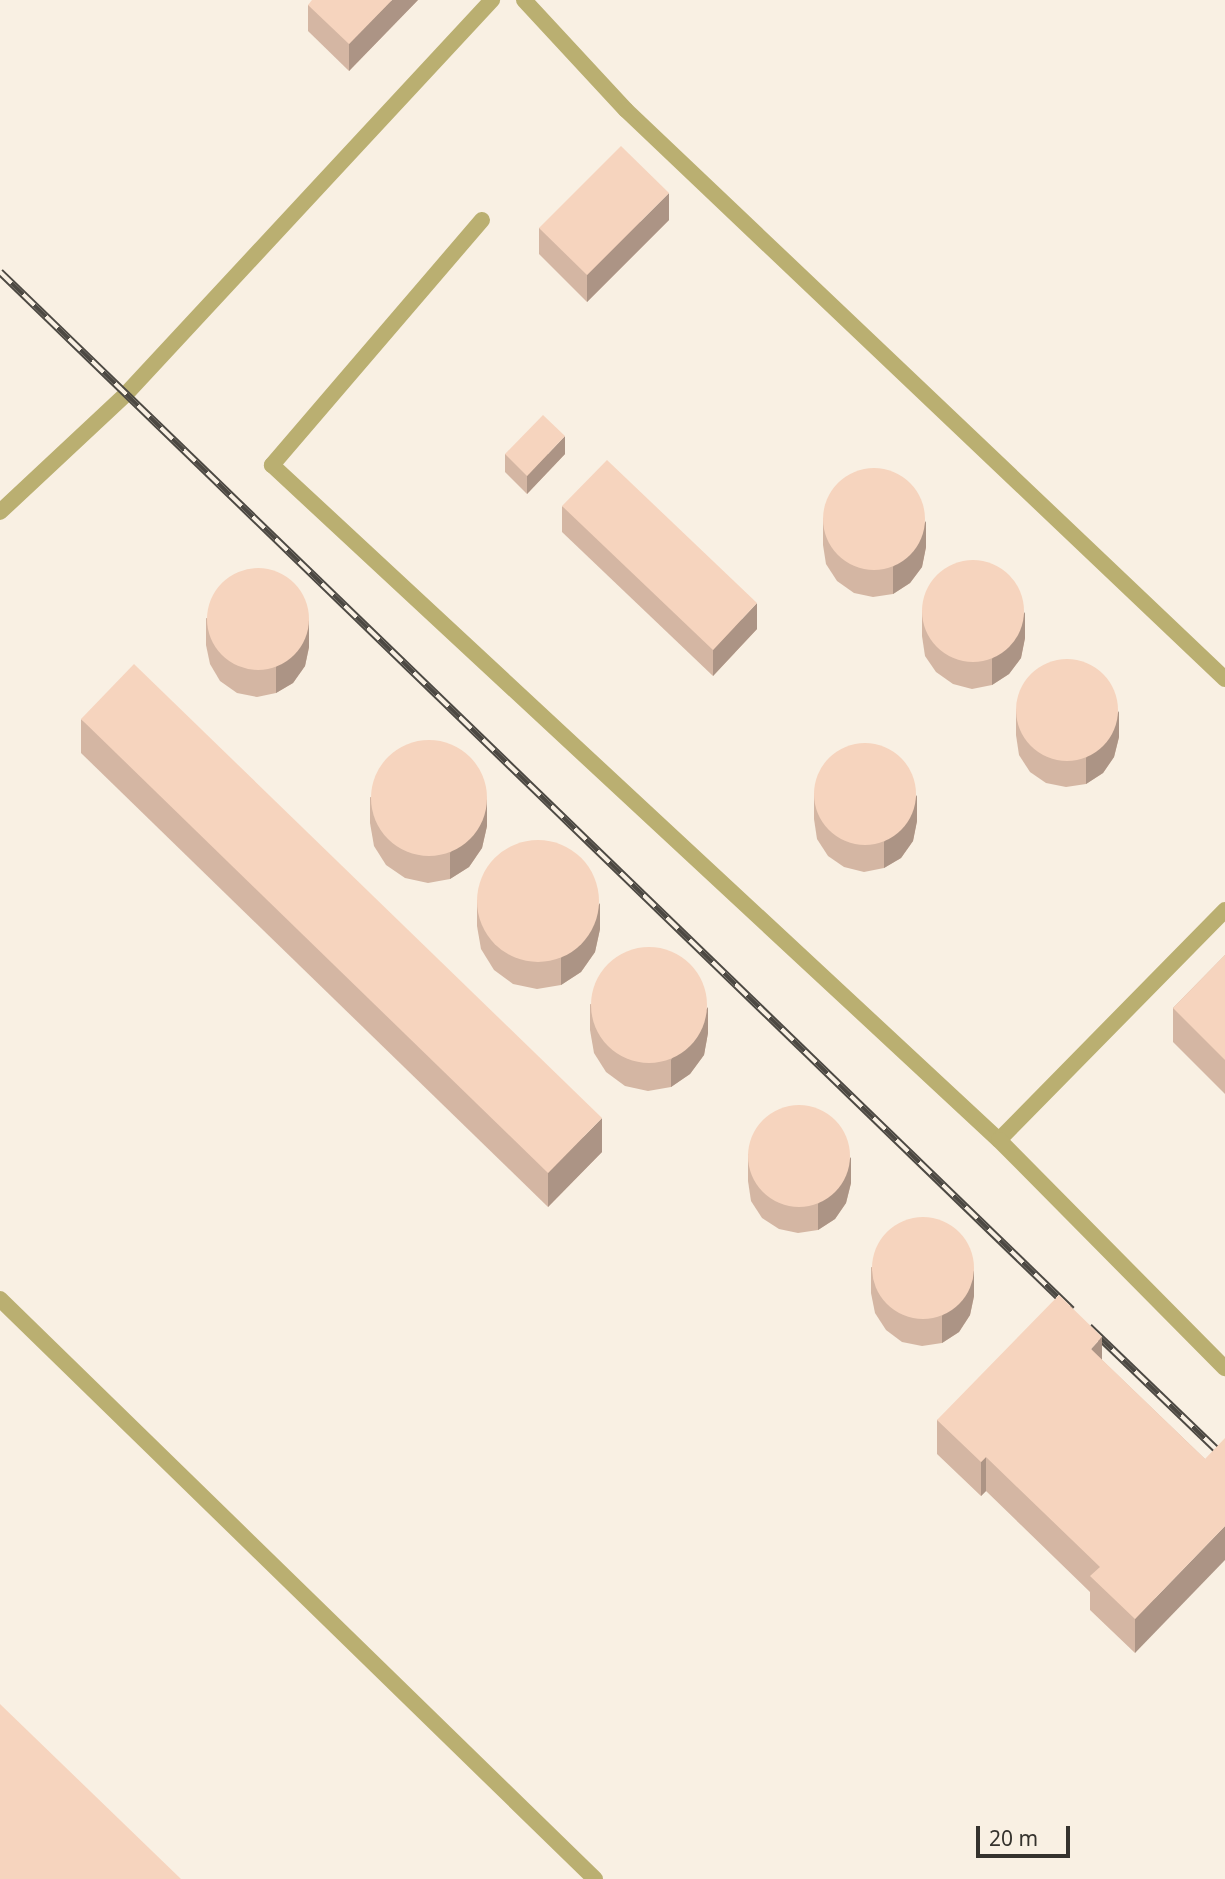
<!DOCTYPE html>
<html>
<head>
<meta charset="utf-8">
<style>
	body { margin:0 }
	#map { position:relative; width:1225px; height:1879px; overflow:hidden; background:#f9f0e3; font-family:"Noto Sans",sans-serif }
	div>[style] { position:absolute }
	[style*='--x'] { left:calc(var(--x)*1px); top:calc(var(--y)*1px); width:calc(var(--w)*1px); rotate:calc(var(--a)*1deg) }
	.lane>* { height:16px; margin:-8px; padding:0 8px; transform-origin:8px; border-radius:8px; background:#baaf71 }
	.rail>* { height:8px; margin-top:-4px; transform-origin:0; background:repeating-linear-gradient(90deg,#f9f0e3 0 16px,#4d4943 0 32px); box-sizing:border-box; border-block:2px solid #4d4943 }
	.wall>* { inset:0; background:#d4b6a3 }
	.shaded-wall>* { inset:0; background:#ac9485 }
	.building>* { inset:0; background:#f6d4be }
	.round { border-radius:50% }
	span { translate:-50% -50%; white-space:nowrap; text-align:center; line-height:1.15; -webkit-text-stroke:5px #f9f0e3; paint-order:stroke }
	.scale { position:absolute; left:976px; top:1826px; width:94px; height:32px; box-sizing:border-box; border:4px solid #35322d; border-top:0; padding-left:9px; font-size:21px; line-height:24px; white-space:nowrap; color:#35322d; -webkit-text-stroke:5px #f9f0e3; paint-order:stroke }
</style>
</head>
<body>
<div id="map">
	<div class="lane">
		<i style="--x:524;--y:0;--w:150;--a:47.2"></i>
		<i style="--x:626;--y:110;--w:826;--a:43.53"></i>
		<i style="--x:482;--y:220;--w:323;--a:130.6"></i>
		<i style="--x:272;--y:465;--w:992;--a:42.88"></i>
		<i style="--x:0;--y:512;--w:173;--a:-43.1"></i>
		<i style="--x:126;--y:394;--w:538;--a:-47.11"></i>
		<i style="--x:1225;--y:910;--w:322;--a:134.5"></i>
		<i style="--x:999;--y:1140;--w:321;--a:45.3"></i>
		<i style="--x:0;--y:1299;--w:831;--a:44.27"></i>
	</div>
	<div class="rail">
		<i style="--x:0;--y:272;--w:1492;--a:44.08"></i>
		<i style="--x:1089;--y:1327;--w:189;--a:43.9"></i>
	</div>
	<div class="wall">
		<i style="clip-path:polygon(418px 0,349px 71px,308px 31px,308px 5px)"></i>
		<i style="clip-path:polygon(669px 220px,587px 302px,539px 254px,539px 228px)"></i>
		<i style="clip-path:polygon(505px 454px,565px 454px,527px 494px,505px 472px)"></i>
		<i style="clip-path:polygon(562px 506px,757px 629px,713px 676px,562px 532px)"></i>
		<i style="clip-path:polygon(823px 518px,926px 547px,922px 567px,910px 583px,893px 594px,873px 597px,854px 593px,837px 581px,826px 564px,823px 545px)"></i>
		<i style="clip-path:polygon(922px 610px,1025px 638px,1021px 658px,1009px 674px,992px 685px,972px 689px,953px 684px,936px 672px,925px 656px,922px 636px)"></i>
		<i style="clip-path:polygon(206px 618px,309px 647px,305px 666px,293px 683px,276px 693px,257px 697px,237px 693px,220px 681px,210px 664px,206px 645px)"></i>
		<i style="clip-path:polygon(1016px 709px,1119px 737px,1114px 757px,1103px 773px,1086px 784px,1066px 787px,1046px 783px,1030px 772px,1019px 755px,1016px 735px)"></i>
		<i style="clip-path:polygon(81px 719px,602px 1152px,548px 1207px,81px 753px)"></i>
		<i style="clip-path:polygon(814px 793px,917px 821px,913px 841px,901px 858px,884px 868px,864px 872px,844px 867px,828px 856px,817px 839px,814px 819px)"></i>
		<i style="clip-path:polygon(370px 797px,487px 826px,482px 848px,469px 867px,450px 879px,428px 883px,405px 878px,386px 865px,374px 846px,370px 823px)"></i>
		<i style="clip-path:polygon(477px 900px,600px 929px,595px 952px,581px 972px,561px 985px,537px 989px,513px 984px,494px 970px,481px 949px,477px 926px)"></i>
		<i style="clip-path:polygon(1225px 955px,1225px 1094px,1173px 1042px,1173px 1008px)"></i>
		<i style="clip-path:polygon(590px 1004px,708px 1033px,704px 1055px,690px 1074px,671px 1087px,648px 1091px,625px 1086px,606px 1072px,594px 1053px,590px 1030px)"></i>
		<i style="clip-path:polygon(748px 1154px,851px 1183px,846px 1203px,835px 1219px,818px 1230px,798px 1233px,779px 1229px,762px 1218px,751px 1201px,748px 1181px)"></i>
		<i style="clip-path:polygon(871px 1267px,974px 1296px,970px 1315px,959px 1332px,942px 1343px,922px 1346px,902px 1342px,886px 1330px,875px 1313px,871px 1293px)"></i>
		<i style="clip-path:polygon(1102px 1360px,1205px 1459px,1135px 1653px,1090px 1610px,1090px 1592px,986px 1491px,981px 1496px,937px 1454px,937px 1420px)"></i>
	</div>
	<div class="shaded-wall">
		<i style="clip-path:polygon(392px 0,418px 0,349px 71px,349px 44px)"></i>
		<i style="clip-path:polygon(669px 193px,669px 220px,587px 302px,587px 275px)"></i>
		<i style="clip-path:polygon(565px 436px,565px 454px,527px 494px,527px 476px)"></i>
		<i style="clip-path:polygon(926px 521px,926px 547px,922px 567px,910px 583px,893px 594px,893px 567px)"></i>
		<i style="clip-path:polygon(757px 603px,757px 629px,713px 676px,713px 650px)"></i>
		<i style="clip-path:polygon(1025px 612px,1025px 638px,1021px 658px,1009px 674px,992px 685px,992px 659px)"></i>
		<i style="clip-path:polygon(309px 620px,309px 647px,305px 666px,293px 683px,276px 693px,276px 667px)"></i>
		<i style="clip-path:polygon(1119px 711px,1119px 737px,1114px 757px,1103px 773px,1086px 784px,1086px 758px)"></i>
		<i style="clip-path:polygon(917px 795px,917px 821px,913px 841px,901px 858px,884px 868px,884px 842px)"></i>
		<i style="clip-path:polygon(487px 799px,487px 826px,482px 848px,469px 867px,450px 879px,450px 853px)"></i>
		<i style="clip-path:polygon(600px 903px,600px 929px,595px 952px,581px 972px,561px 985px,561px 958px)"></i>
		<i style="clip-path:polygon(708px 1007px,708px 1033px,704px 1055px,690px 1074px,671px 1087px,671px 1060px)"></i>
		<i style="clip-path:polygon(602px 1118px,602px 1152px,548px 1207px,548px 1173px)"></i>
		<i style="clip-path:polygon(851px 1157px,851px 1183px,846px 1203px,835px 1219px,818px 1230px,818px 1204px)"></i>
		<i style="clip-path:polygon(974px 1270px,974px 1296px,970px 1315px,959px 1332px,942px 1343px,942px 1316px)"></i>
		<i style="clip-path:polygon(1102px 1337px,1102px 1371px,1091px 1349px)"></i>
		<i style="clip-path:polygon(986px 1457px,986px 1491px,981px 1496px,981px 1462px)"></i>
		<i style="clip-path:polygon(1225px 1526px,1225px 1560px,1135px 1653px,1135px 1619px)"></i>
	</div>
	<div class="building">
		<i style="clip-path:polygon(312px 0,392px 0,349px 44px,308px 5px)"></i>
		<i style="clip-path:polygon(621px 146px,669px 193px,587px 275px,539px 228px)"></i>
		<i style="clip-path:polygon(543px 415px,565px 436px,527px 476px,505px 454px)"></i>
		<i style="clip-path:polygon(607px 460px,757px 603px,713px 650px,562px 506px)"></i>
		<i class="round" style="left:823px;top:468px;width:102px;height:102px"></i>
		<i class="round" style="left:922px;top:560px;width:102px;height:102px"></i>
		<i class="round" style="left:207px;top:568px;width:102px;height:102px"></i>
		<i class="round" style="left:1016px;top:659px;width:102px;height:102px"></i>
		<i style="clip-path:polygon(134px 664px,602px 1118px,548px 1173px,81px 719px)"></i>
		<i class="round" style="left:371px;top:740px;width:116px;height:116px"></i>
		<i class="round" style="left:814px;top:743px;width:102px;height:102px"></i>
		<i class="round" style="left:477px;top:840px;width:122px;height:122px"></i>
		<i class="round" style="left:591px;top:947px;width:116px;height:116px"></i>
		<i style="clip-path:polygon(1225px 955px,1225px 1060px,1173px 1008px)"></i>
		<i class="round" style="left:748px;top:1105px;width:102px;height:102px"></i>
		<i class="round" style="left:872px;top:1217px;width:102px;height:102px"></i>
		<i style="clip-path:polygon(1059px 1295px,1102px 1337px,1091px 1349px,1205px 1459px,1225px 1438px,1225px 1526px,1135px 1619px,1090px 1576px,1100px 1567px,986px 1457px,981px 1462px,937px 1420px)"></i>
		<i style="clip-path:polygon(0 1704px,181px 1879px,0 1879px)"></i>
	</div>
	<div class="scale">20 m</div>
</div>
</body>
</html>
